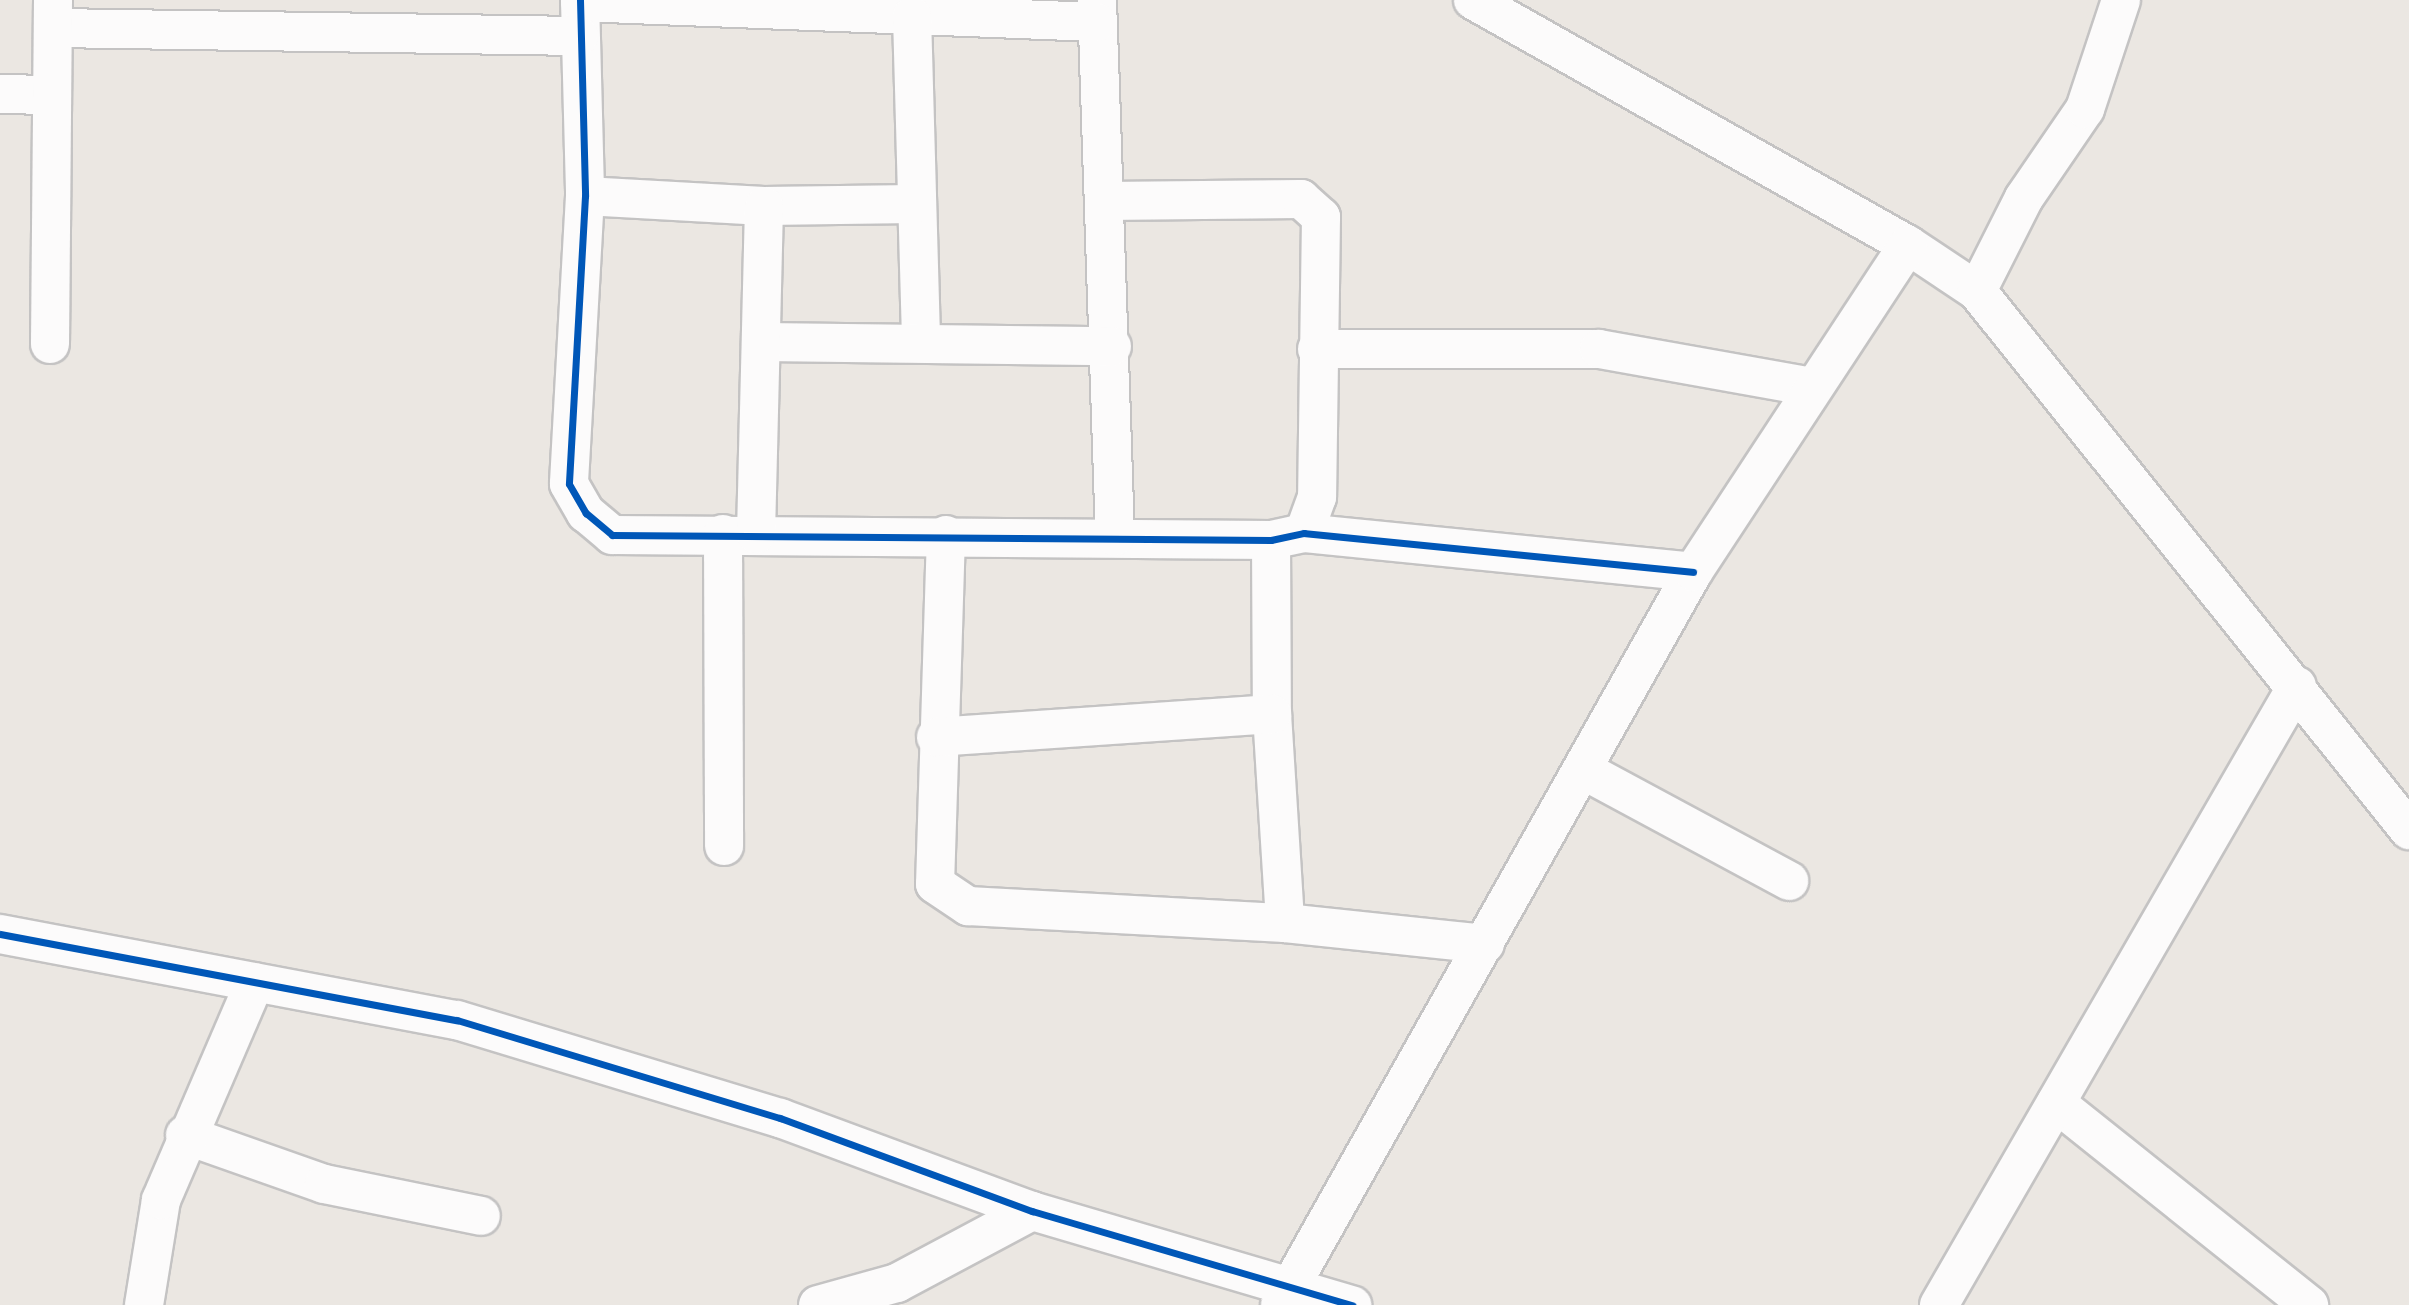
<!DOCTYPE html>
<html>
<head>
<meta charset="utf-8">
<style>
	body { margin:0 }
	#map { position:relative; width:2409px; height:1305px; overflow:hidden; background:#ebe7e2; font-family:"Roboto Condensed",sans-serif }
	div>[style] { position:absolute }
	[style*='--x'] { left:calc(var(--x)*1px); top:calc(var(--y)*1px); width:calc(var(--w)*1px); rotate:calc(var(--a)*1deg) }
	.roads { filter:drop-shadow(2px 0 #c4c3c3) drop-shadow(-2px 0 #c4c3c3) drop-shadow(0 2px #c4c3c3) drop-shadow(0 -2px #c4c3c3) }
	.minor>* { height:38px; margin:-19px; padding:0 19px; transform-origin:19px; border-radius:19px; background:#fcfbfb }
	.cycleway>* { height:7px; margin:-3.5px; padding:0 3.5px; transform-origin:3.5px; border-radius:3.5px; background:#0057b8 }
	span { translate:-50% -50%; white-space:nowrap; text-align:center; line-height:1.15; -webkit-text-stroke:7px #fff; paint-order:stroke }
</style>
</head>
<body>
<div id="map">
	<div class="roads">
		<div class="minor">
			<i style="--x:580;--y:0;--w:196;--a:88.5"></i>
			<i style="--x:585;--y:196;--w:288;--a:93.2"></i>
			<i style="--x:569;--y:484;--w:34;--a:60"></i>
			<i style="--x:586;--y:513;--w:34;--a:40"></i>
			<i style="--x:612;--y:535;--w:659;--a:0.43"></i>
			<i style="--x:1271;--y:540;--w:34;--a:-12"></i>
			<i style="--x:1304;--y:533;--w:391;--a:5.7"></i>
			<i style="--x:1097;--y:0;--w:537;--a:88.08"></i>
			<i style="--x:1473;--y:0;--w:499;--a:29.4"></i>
			<i style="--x:1908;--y:245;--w:83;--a:33.7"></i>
			<i style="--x:1977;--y:291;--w:691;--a:51.29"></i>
			<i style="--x:580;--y:2;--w:517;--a:2.22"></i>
			<i style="--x:912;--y:16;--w:323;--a:88.4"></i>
			<i style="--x:53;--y:28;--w:526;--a:0.87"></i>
			<i style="--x:0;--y:94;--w:51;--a:1.1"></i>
			<i style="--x:585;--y:196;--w:179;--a:3.2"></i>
			<i style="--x:764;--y:206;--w:151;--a:-0.8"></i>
			<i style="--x:1105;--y:201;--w:196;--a:-0.6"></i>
			<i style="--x:1301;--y:199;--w:27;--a:42"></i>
			<i style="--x:1321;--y:217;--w:280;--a:90.8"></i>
			<i style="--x:1317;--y:497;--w:38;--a:110"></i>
			<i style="--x:1977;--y:291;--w:104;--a:-63.2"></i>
			<i style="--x:2024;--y:198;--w:108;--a:-55.6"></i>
			<i style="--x:2085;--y:109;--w:115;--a:-71.7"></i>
			<i style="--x:762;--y:342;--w:350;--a:0.7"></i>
			<i style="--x:50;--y:344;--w:344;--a:-89.5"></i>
			<i style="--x:1317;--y:349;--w:282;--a:0"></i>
			<i style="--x:1599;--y:349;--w:216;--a:10.1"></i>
			<i style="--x:723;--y:534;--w:312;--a:89.8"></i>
			<i style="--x:756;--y:534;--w:328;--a:-88.6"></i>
			<i style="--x:946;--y:535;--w:349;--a:91.8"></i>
			<i style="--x:935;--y:884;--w:40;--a:34"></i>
			<i style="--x:968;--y:906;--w:317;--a:3.1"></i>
			<i style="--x:1285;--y:923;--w:201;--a:6"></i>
			<i style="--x:1271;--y:540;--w:174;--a:89.7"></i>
			<i style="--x:1272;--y:714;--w:209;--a:86.4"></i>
			<i style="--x:936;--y:737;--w:337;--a:-3.9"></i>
			<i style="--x:1585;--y:771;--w:232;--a:28.3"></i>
			<i style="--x:0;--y:934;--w:465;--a:10.7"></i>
			<i style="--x:457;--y:1020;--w:338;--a:16.9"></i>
			<i style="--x:780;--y:1118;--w:269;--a:20.3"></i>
			<i style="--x:1032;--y:1211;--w:334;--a:16.4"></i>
			<i style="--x:2056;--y:1103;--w:324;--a:38.6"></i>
			<i style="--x:185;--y:1135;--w:147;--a:19.4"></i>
			<i style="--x:324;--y:1184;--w:160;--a:11.5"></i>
			<i style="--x:144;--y:1305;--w:106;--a:-80.8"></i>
			<i style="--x:161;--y:1200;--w:237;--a:-66.7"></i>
			<i style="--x:818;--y:1305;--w:82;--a:-15.6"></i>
			<i style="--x:897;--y:1283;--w:153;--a:-28.1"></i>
			<i style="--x:1280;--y:1305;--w:841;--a:-60.6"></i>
			<i style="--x:1693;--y:572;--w:391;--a:-56.7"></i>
			<i style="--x:1939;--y:1305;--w:715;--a:-59.96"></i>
		</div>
	</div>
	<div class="cycleway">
		<i style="--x:580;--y:0;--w:196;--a:88.5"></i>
		<i style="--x:585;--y:196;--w:288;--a:93.2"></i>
		<i style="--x:569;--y:484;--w:34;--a:60"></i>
		<i style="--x:586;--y:513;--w:34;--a:40"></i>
		<i style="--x:612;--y:535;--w:659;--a:0.43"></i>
		<i style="--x:1271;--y:540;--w:34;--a:-12"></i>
		<i style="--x:1304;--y:533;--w:391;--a:5.7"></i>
		<i style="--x:0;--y:934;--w:465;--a:10.7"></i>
		<i style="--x:457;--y:1020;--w:338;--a:16.9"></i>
		<i style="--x:780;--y:1118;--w:269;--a:20.3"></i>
		<i style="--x:1032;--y:1211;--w:334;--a:16.4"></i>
	</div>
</div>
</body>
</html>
